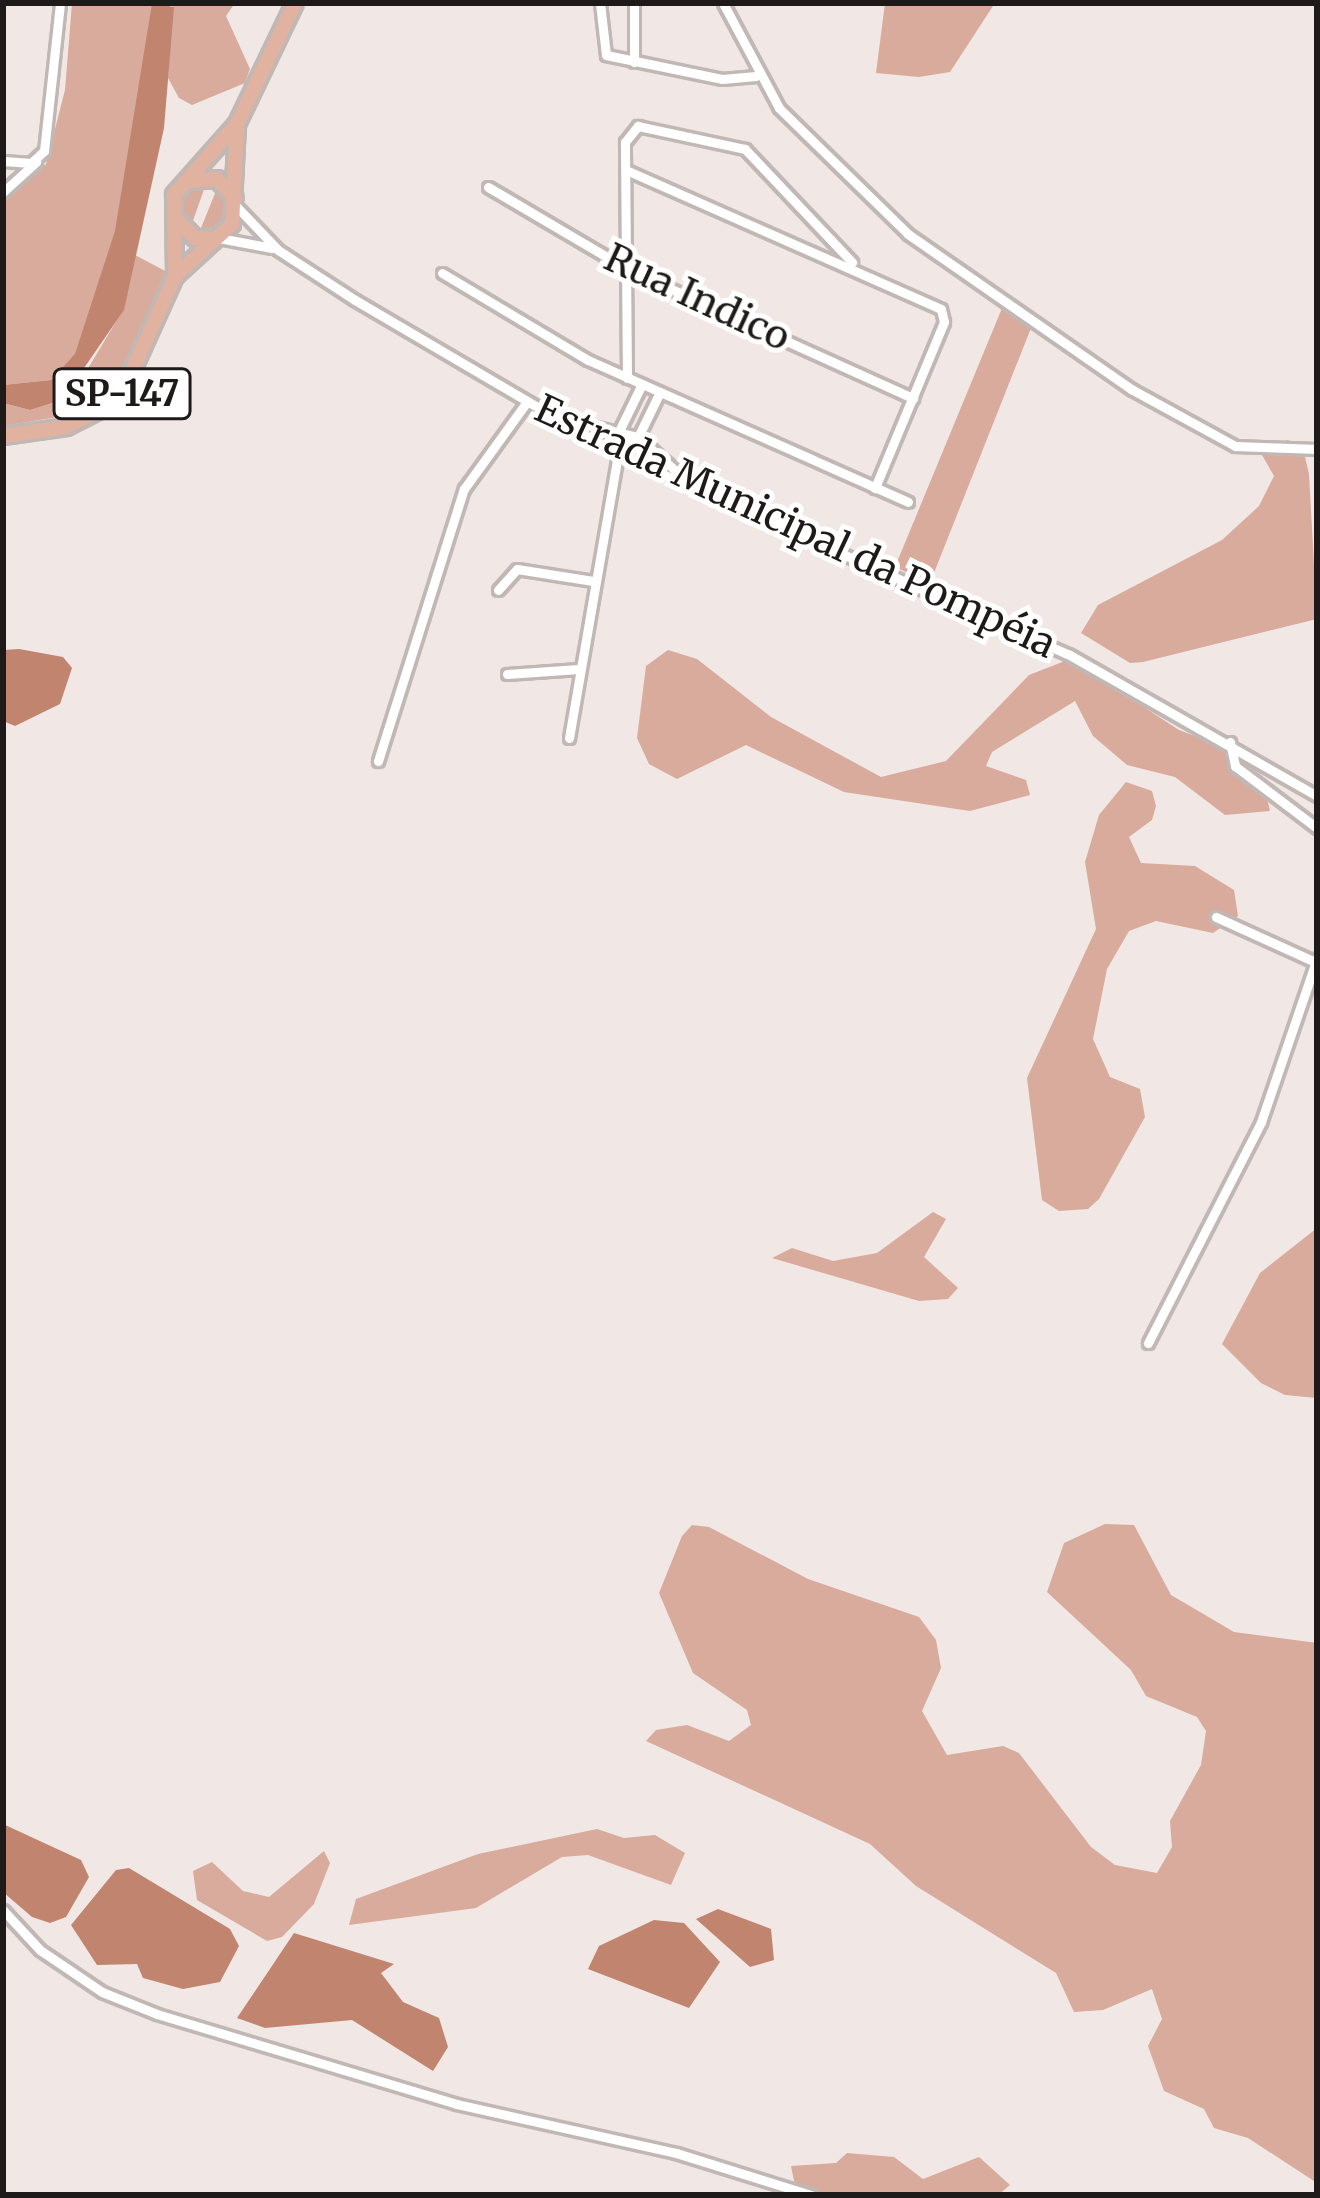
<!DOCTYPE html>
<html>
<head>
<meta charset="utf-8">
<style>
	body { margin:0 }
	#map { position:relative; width:1320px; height:2198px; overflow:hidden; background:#f1e7e4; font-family:Merriweather,serif }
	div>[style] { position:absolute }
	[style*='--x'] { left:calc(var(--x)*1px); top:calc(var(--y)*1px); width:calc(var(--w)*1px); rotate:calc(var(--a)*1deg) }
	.green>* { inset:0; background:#d8ab9c }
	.water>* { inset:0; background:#c0846f }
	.roads { filter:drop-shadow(3px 0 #c1b8b5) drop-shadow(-3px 0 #c1b8b5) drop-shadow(0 3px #c1b8b5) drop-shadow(0 -3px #c1b8b5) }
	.street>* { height:9px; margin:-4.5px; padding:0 4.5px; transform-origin:4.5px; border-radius:4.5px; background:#fff }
	.primary>* { height:14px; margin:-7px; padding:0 7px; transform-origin:7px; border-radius:7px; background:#e2b2a1 }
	span { translate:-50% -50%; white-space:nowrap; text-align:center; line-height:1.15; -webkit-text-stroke:10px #fff; paint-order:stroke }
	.shield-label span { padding:3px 9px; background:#fff; border:3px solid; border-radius:9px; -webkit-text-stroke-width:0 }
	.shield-label { font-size:36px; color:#1e1a19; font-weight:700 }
	.street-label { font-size:39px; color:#1e1a19 }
	.frame { position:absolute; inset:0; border:6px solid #1e1a19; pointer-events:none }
</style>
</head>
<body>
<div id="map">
	<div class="green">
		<i style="clip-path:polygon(72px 3px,152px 3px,119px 237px,75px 355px,51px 380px,3px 385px,3px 194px,46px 164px,65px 90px)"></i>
		<i style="clip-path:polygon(173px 3px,235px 3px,226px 16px,250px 69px,245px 83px,192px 105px,179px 98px,168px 78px)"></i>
		<i style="clip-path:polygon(885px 3px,995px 3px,950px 72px,919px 77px,876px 73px)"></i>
		<i style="clip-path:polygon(207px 181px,190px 229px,177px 200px)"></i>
		<i style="clip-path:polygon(218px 186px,227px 197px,226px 222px,199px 233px)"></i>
		<i style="clip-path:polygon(135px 255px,171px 274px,123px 385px,82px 413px,3px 426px,3px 403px,30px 410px,62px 400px,81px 380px,123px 310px)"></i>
		<i style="clip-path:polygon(1005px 301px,1033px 323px,930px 583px,895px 567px)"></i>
		<i style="clip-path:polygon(1287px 440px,1302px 444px,1309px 474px,1317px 619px,1143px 662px,1130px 663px,1081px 633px,1098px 605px,1222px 540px,1259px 506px,1274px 476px,1262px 455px)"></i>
		<i style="clip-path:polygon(668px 650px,697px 659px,771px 717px,881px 777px,946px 761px,1029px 675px,1070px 659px,1179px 730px,1230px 749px,1264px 786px,1270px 811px,1225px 815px,1175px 777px,1127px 765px,1093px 736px,1075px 701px,992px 752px,986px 766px,1026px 780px,1030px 795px,970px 811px,844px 792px,746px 745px,677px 779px,649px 764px,637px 738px,646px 666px)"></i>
		<i style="clip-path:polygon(1126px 782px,1152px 791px,1156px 806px,1152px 820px,1129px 837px,1141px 863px,1195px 866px,1234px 890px,1238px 916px,1213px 933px,1156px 921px,1129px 931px,1107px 969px,1093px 1039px,1110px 1077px,1140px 1089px,1145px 1117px,1099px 1199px,1088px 1209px,1059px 1211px,1042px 1200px,1027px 1078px,1096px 929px,1085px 862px,1099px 815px)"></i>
		<i style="clip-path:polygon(933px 1212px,946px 1219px,924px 1257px,958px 1288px,948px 1299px,919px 1301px,772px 1258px,792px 1248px,833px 1261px,877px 1253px)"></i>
		<i style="clip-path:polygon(1317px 1228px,1317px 1398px,1285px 1395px,1261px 1383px,1222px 1344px,1260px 1273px)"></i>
		<i style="clip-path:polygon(1105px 1524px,1134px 1525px,1171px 1595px,1234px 1632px,1317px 1643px,1317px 2183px,1248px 2138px,1214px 2128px,1204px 2109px,1164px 2091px,1148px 2046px,1162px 2019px,1152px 1989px,1103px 2010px,1074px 2012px,1056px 1973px,916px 1886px,870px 1844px,646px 1741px,656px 1730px,687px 1725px,729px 1741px,751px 1725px,747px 1710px,693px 1673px,659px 1593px,682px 1536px,692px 1525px,709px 1527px,808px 1579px,919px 1617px,936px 1640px,941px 1668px,922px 1711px,947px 1755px,1003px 1746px,1019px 1753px,1091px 1847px,1115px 1865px,1157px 1873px,1172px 1847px,1170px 1821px,1201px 1765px,1206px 1731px,1197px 1717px,1146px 1696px,1131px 1670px,1047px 1592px,1064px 1543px)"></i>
		<i style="clip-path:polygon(597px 1829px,624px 1838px,655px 1835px,685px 1853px,671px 1885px,588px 1855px,562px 1857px,476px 1908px,349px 1925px,356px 1899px,478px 1854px)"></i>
		<i style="clip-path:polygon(324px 1851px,330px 1863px,314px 1904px,282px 1937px,267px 1941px,197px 1900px,193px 1871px,212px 1862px,243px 1891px,269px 1897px)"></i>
		<i style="clip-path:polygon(847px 2153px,894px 2157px,923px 2179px,979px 2157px,1010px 2185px,998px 2195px,819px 2195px,795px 2186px,791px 2166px,836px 2163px)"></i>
	</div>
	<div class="water">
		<i style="clip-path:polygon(152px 3px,174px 7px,164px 128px,124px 310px,62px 400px,30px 410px,3px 403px,3px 385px,51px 380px,75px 354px,115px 231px)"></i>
		<i style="clip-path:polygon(19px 649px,63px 657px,72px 668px,60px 704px,15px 726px,3px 721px,3px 650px)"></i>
		<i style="clip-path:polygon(3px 1824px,81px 1860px,89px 1877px,66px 1917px,50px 1923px,32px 1917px,3px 1892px)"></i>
		<i style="clip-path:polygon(129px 1868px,230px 1929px,239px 1946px,220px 1982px,183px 1989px,143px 1978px,137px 1964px,97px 1965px,71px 1925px,116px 1870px)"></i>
		<i style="clip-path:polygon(718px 1909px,771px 1929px,774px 1960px,750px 1967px,696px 1919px)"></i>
		<i style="clip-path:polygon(654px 1920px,684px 1923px,720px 1962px,689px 2008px,588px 1969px,599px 1946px)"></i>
		<i style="clip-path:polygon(294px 1933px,394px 1964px,381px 1973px,403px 2002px,439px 2018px,448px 2047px,433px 2071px,352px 2020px,265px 2028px,237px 2018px)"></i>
	</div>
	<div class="roads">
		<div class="street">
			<i style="--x:600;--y:3;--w:52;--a:83.4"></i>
			<i style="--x:606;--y:55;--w:118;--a:11.7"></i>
			<i style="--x:722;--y:79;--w:34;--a:-5"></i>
			<i style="--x:634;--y:3;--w:59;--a:90"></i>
			<i style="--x:723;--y:3;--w:119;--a:61.9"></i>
			<i style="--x:779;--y:108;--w:180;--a:44.3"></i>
			<i style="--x:908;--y:234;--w:272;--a:34.8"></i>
			<i style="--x:1131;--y:389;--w:119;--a:28.7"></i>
			<i style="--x:1235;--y:446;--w:82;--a:2.1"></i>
			<i style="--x:3;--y:161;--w:28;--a:4"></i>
			<i style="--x:31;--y:163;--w:18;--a:-43"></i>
			<i style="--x:44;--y:151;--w:149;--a:-83.8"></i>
			<i style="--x:626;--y:170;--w:344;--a:23.8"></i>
			<i style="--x:941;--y:309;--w:13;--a:77"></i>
			<i style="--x:944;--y:322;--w:180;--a:112.6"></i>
			<i style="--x:488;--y:187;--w:161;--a:30.5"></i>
			<i style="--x:627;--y:269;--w:314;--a:24.3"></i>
			<i style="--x:3;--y:192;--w:45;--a:-42.3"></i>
			<i style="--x:237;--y:207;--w:59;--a:46.4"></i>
			<i style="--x:278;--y:250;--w:92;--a:33"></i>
			<i style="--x:355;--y:300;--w:305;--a:30.4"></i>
			<i style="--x:618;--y:454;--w:492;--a:24"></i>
			<i style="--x:1068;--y:654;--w:287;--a:29.7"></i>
			<i style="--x:219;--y:238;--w:54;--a:10.7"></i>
			<i style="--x:442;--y:273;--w:170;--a:30.8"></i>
			<i style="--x:588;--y:360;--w:350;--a:23.9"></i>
			<i style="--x:627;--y:378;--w:236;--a:-90.5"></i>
			<i style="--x:625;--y:142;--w:21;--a:-51"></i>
			<i style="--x:638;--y:126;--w:109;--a:12.1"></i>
			<i style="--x:745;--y:149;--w:156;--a:46.6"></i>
			<i style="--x:567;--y:420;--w:73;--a:13.5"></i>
			<i style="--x:638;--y:437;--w:64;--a:41.9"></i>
			<i style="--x:620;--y:429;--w:50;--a:-63.9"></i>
			<i style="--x:638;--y:437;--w:50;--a:-63.9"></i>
			<i style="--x:498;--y:590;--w:28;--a:-48"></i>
			<i style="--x:517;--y:569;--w:77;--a:9"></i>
			<i style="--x:507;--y:674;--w:72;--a:-4"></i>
			<i style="--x:569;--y:738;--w:288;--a:-80.2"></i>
			<i style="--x:1230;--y:742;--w:25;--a:78"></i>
			<i style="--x:1235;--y:766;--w:103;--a:37.1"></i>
			<i style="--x:378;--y:761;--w:285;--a:-72.5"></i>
			<i style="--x:464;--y:489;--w:106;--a:-54.2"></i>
			<i style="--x:1216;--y:917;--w:109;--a:24.4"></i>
			<i style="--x:1148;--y:1343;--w:248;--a:-62.9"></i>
			<i style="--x:1261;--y:1122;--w:173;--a:-71.1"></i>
			<i style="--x:3;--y:1910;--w:54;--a:47.2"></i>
			<i style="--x:40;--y:1950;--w:75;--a:34.1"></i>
			<i style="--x:102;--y:1992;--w:59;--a:21.8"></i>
			<i style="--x:157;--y:2014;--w:313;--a:16.7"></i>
			<i style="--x:457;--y:2104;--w:224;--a:12.6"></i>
			<i style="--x:676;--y:2153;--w:141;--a:17.3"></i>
		</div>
		<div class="primary">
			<i style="--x:190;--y:181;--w:27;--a:-4"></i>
			<i style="--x:217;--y:179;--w:26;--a:47"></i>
			<i style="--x:174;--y:217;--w:30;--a:45"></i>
			<i style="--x:195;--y:238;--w:19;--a:3"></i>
			<i style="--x:175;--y:276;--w:77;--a:-42.4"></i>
			<i style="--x:232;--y:224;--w:100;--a:-87.1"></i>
			<i style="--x:3;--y:436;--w:64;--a:-8.1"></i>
			<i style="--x:66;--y:427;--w:59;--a:-27"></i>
			<i style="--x:119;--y:400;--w:136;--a:-65.7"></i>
			<i style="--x:175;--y:276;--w:81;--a:-90.7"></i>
			<i style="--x:174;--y:195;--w:95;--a:-48.4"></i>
			<i style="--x:237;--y:124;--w:134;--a:-64.4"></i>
		</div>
	</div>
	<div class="shield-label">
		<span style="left:122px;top:394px">SP-147</span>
	</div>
	<div class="street-label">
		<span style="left:697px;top:298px;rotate:25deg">Rua Indico</span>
		<span style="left:795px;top:527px;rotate:25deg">Estrada Municipal da Pompéia</span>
	</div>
	<div class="frame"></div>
</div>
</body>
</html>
